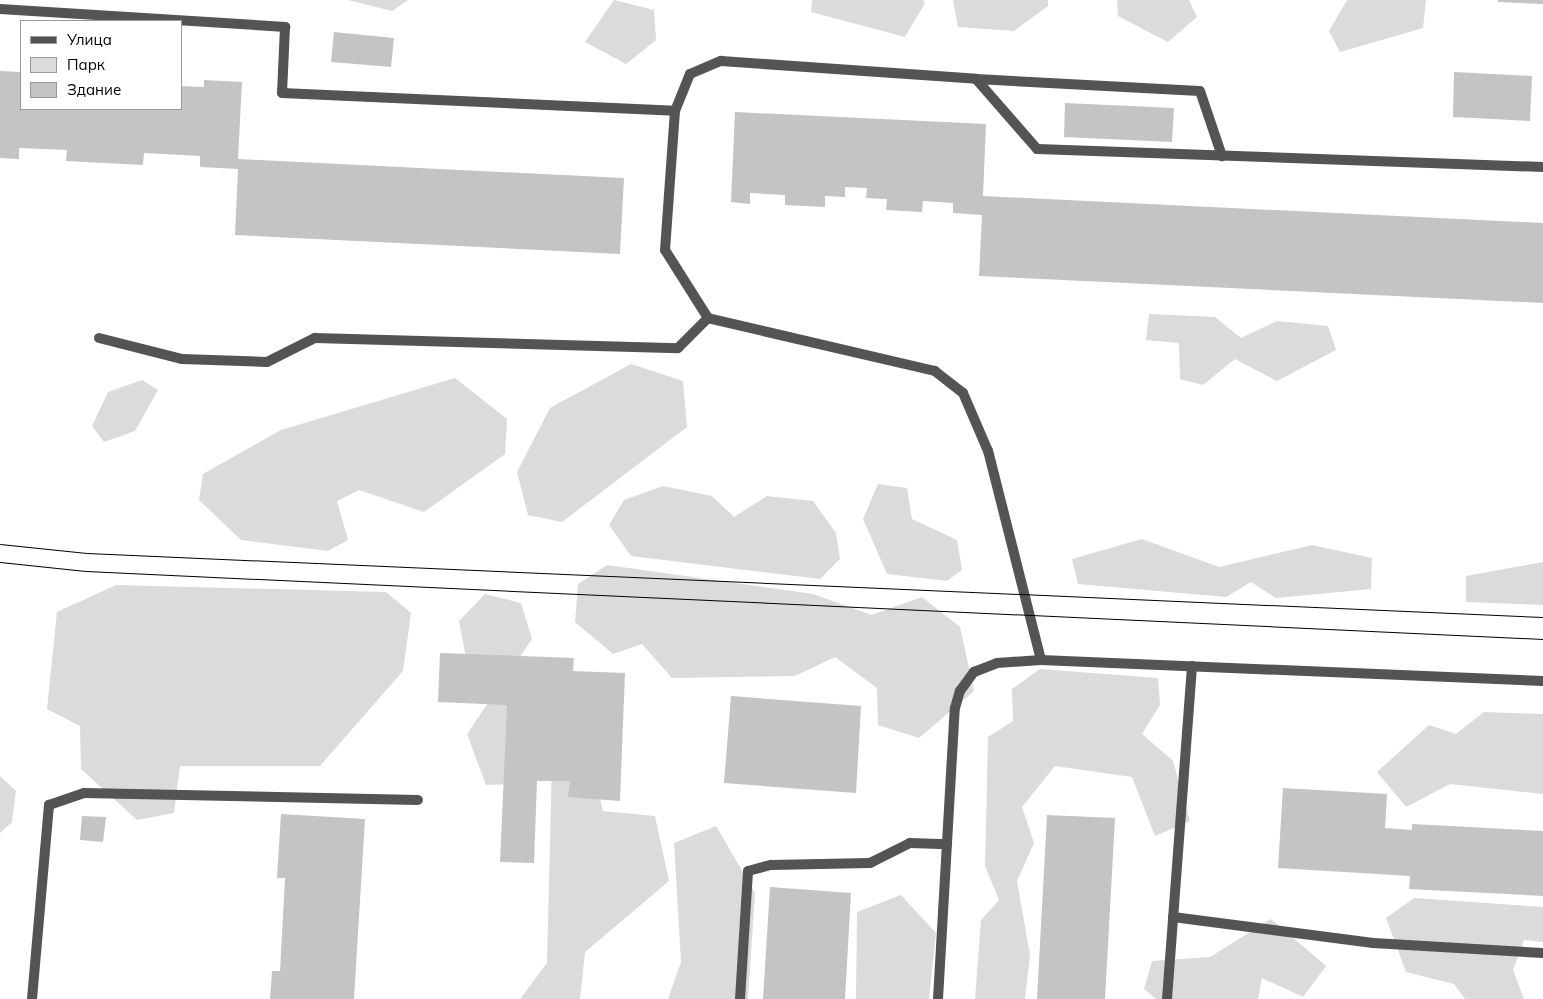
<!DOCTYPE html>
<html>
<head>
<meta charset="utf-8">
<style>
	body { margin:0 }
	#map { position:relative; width:1543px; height:999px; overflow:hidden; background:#fff; font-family:Mulish,sans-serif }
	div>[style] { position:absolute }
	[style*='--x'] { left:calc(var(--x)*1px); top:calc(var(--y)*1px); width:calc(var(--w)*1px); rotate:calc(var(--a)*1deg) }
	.green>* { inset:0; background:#dbdbdb }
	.building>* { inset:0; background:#c4c4c4 }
	.service>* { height:10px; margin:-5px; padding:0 5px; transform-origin:5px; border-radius:5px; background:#545454 }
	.minor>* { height:10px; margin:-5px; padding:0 5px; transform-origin:5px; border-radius:5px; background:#545454 }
	.tram>* { height:1px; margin:-0.5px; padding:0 0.5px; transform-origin:0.5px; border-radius:0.5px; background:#000 }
	span { translate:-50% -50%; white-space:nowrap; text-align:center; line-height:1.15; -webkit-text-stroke:4.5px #fff; paint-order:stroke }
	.legend { position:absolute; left:20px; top:20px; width:162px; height:90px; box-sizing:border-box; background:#fff; border:1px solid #999; margin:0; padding:6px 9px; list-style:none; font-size:15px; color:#000 }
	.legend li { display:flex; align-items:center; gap:10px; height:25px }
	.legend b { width:25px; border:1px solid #999 }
</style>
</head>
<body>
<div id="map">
	<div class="green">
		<i style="clip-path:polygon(348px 0,408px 0,392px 11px)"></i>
		<i style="clip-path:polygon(614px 0,654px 10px,656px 40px,626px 64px,585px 42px)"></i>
		<i style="clip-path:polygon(812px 0,923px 0,925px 3px,905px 37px,811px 12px)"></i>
		<i style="clip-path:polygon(953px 0,1048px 0,1048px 6px,1014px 31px,958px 27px)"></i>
		<i style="clip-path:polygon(1117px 0,1189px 0,1197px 17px,1168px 42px,1118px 16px)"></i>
		<i style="clip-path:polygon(1347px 0,1426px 0,1423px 28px,1340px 52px,1329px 31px)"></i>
		<i style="clip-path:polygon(1149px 314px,1215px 317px,1241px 338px,1277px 321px,1328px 326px,1336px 350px,1277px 381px,1235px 359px,1203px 385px,1180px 379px,1179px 343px,1146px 340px)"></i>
		<i style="clip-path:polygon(631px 364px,683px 381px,687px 427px,562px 522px,528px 515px,517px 472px,550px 408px)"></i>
		<i style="clip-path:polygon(455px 378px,507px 419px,505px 454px,424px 512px,359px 490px,337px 501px,348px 540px,328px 551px,241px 540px,199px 500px,203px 474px,281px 430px)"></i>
		<i style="clip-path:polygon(142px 380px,158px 390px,135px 431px,104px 442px,92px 426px,108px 392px)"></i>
		<i style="clip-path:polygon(878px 484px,907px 488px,912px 519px,957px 540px,962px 570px,947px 581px,887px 574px,863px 519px)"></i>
		<i style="clip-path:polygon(663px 486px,712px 496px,734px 517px,767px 496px,813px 501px,836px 533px,840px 559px,820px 579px,631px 556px,609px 525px,624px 500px)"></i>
		<i style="clip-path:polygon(1142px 539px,1219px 567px,1312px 545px,1372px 558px,1371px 589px,1276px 598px,1251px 582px,1226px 597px,1078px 584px,1072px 559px)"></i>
		<i style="clip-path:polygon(1543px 562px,1543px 605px,1466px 602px,1466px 576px)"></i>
		<i style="clip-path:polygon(607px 565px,813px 594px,872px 615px,922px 597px,960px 627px,974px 691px,919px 738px,878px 725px,877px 688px,835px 657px,795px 676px,672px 678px,642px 644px,613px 654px,575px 622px,578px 584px)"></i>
		<i style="clip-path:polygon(116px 585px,386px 592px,411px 613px,403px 671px,320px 766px,180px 766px,174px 813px,137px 820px,81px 769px,80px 726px,47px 709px,57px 612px)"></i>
		<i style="clip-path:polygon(485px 594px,521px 603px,532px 639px,508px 675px,468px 668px,459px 621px)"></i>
		<i style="clip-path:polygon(1040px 669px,1158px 678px,1160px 705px,1142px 734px,1173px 761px,1190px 821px,1155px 836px,1132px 777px,1055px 766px,1022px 807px,1034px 843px,1017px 881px,1030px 955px,1025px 999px,975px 999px,981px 920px,999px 900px,985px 866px,988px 737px,1013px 721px,1012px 689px)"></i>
		<i style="clip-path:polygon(494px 694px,533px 700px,517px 784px,486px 785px,467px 734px)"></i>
		<i style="clip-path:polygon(1484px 712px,1543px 714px,1543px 794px,1450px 784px,1406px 807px,1377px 772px,1429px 725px,1456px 734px)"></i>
		<i style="clip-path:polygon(581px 714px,603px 811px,655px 816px,669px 881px,585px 952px,580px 999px,520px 999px,547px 963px,553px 722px)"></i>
		<i style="clip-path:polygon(0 776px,16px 791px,12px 822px,0 833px)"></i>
		<i style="clip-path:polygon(716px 826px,755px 893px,748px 999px,668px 999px,681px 962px,674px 843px)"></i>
		<i style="clip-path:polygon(901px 895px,936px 933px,929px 999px,856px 999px,857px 912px)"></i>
		<i style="clip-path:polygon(1414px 898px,1543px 907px,1543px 942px,1524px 940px,1513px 970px,1524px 999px,1465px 999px,1454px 984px,1406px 972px,1386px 918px)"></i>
		<i style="clip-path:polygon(1271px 919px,1326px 966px,1303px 997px,1262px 978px,1258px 999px,1156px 999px,1144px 989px,1152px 961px,1210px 957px)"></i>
	</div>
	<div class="building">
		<i style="clip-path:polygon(1498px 0,1543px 0,1543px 4px,1498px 2px)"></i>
		<i style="clip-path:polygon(334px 32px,394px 38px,391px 67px,331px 62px)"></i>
		<i style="clip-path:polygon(0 71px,21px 72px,21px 109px,181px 109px,181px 86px,204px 87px,204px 80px,242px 82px,238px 159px,624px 178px,620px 254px,235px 235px,238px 169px,200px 167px,200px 156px,144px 153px,143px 165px,66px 161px,67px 150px,19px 148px,19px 159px,0 158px)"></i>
		<i style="clip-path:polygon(1454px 72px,1532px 76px,1530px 121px,1453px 117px)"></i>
		<i style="clip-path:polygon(1065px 103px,1174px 108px,1172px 142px,1064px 137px)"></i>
		<i style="clip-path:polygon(735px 112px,986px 124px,983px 196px,1543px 223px,1543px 303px,979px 276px,982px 215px,953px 213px,953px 203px,923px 201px,922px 212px,886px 210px,887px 199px,866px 198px,867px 188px,845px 187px,845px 197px,825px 196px,825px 207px,785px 205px,785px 195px,750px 193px,750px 204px,731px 202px)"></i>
		<i style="clip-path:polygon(440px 653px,574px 658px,573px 671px,625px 673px,620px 801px,568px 797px,570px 781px,537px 781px,534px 863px,500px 862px,507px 705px,438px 702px)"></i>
		<i style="clip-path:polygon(731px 696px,861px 706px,856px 793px,724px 783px)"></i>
		<i style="clip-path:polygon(1283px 788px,1387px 794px,1385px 828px,1412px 830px,1412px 824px,1543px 831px,1543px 896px,1409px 889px,1410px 876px,1278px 868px)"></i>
		<i style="clip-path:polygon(281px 814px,365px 819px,354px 999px,270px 999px,272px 971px,280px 971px,285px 878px,277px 878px)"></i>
		<i style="clip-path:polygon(1047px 815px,1115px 818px,1105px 999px,1037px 999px)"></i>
		<i style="clip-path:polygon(82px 816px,106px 817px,103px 842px,80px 840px)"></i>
		<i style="clip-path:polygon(770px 887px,851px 893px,845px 999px,763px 999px)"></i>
	</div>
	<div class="service">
		<i style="--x:0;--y:9;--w:286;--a:3.6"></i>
		<i style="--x:285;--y:27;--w:66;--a:92.6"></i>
		<i style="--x:282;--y:93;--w:393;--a:2.6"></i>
		<i style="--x:976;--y:79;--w:224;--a:3.1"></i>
		<i style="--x:1200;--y:91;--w:69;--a:71.3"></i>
		<i style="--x:99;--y:338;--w:86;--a:14.2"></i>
		<i style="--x:182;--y:359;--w:85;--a:2"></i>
		<i style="--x:267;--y:362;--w:54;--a:-26.6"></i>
		<i style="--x:315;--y:338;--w:363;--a:1.6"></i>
		<i style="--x:678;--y:348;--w:42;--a:-45"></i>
		<i style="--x:1041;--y:660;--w:216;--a:-104.2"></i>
		<i style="--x:988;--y:451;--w:63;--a:-113.3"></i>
		<i style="--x:963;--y:393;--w:36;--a:-142"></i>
		<i style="--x:935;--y:371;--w:233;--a:-166.9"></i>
		<i style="--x:708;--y:318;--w:80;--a:-122.3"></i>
		<i style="--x:665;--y:250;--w:139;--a:-85.9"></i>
		<i style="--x:675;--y:111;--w:40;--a:-68"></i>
		<i style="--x:690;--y:74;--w:34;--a:-23"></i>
		<i style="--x:721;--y:61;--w:256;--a:4"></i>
		<i style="--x:976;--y:79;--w:93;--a:48.9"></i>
		<i style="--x:1037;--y:149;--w:506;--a:2.04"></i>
		<i style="--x:1173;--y:917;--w:202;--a:7.4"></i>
		<i style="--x:1373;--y:943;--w:170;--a:3.4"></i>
		<i style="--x:32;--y:999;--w:195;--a:-85"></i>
		<i style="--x:49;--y:805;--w:37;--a:-19"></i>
		<i style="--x:84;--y:793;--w:334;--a:1.2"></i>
		<i style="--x:740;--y:999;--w:128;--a:-86.4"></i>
		<i style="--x:748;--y:871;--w:24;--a:-15"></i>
		<i style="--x:771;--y:865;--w:99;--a:-1.2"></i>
		<i style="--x:870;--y:863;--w:45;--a:-26.6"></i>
		<i style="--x:910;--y:843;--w:37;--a:2"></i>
		<i style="--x:1167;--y:999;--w:334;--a:-85.7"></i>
	</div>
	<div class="minor">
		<i style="--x:938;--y:999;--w:291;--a:-86.7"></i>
		<i style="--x:955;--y:708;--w:18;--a:-74"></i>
		<i style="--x:960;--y:691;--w:24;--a:-54"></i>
		<i style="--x:974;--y:672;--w:25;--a:-21"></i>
		<i style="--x:997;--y:663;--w:44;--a:-3.9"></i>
		<i style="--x:1041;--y:660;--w:502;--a:2.4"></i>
	</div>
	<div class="tram">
		<i style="--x:0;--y:544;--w:87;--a:5.9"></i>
		<i style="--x:87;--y:553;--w:1457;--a:2.52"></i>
		<i style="--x:0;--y:562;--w:86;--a:6"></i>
		<i style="--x:86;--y:571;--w:1459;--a:2.67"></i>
	</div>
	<ul class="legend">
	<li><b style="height:6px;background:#545454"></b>Улица</li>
	<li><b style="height:14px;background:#dbdbdb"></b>Парк</li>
	<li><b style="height:14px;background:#c4c4c4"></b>Здание</li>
	</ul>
</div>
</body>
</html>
